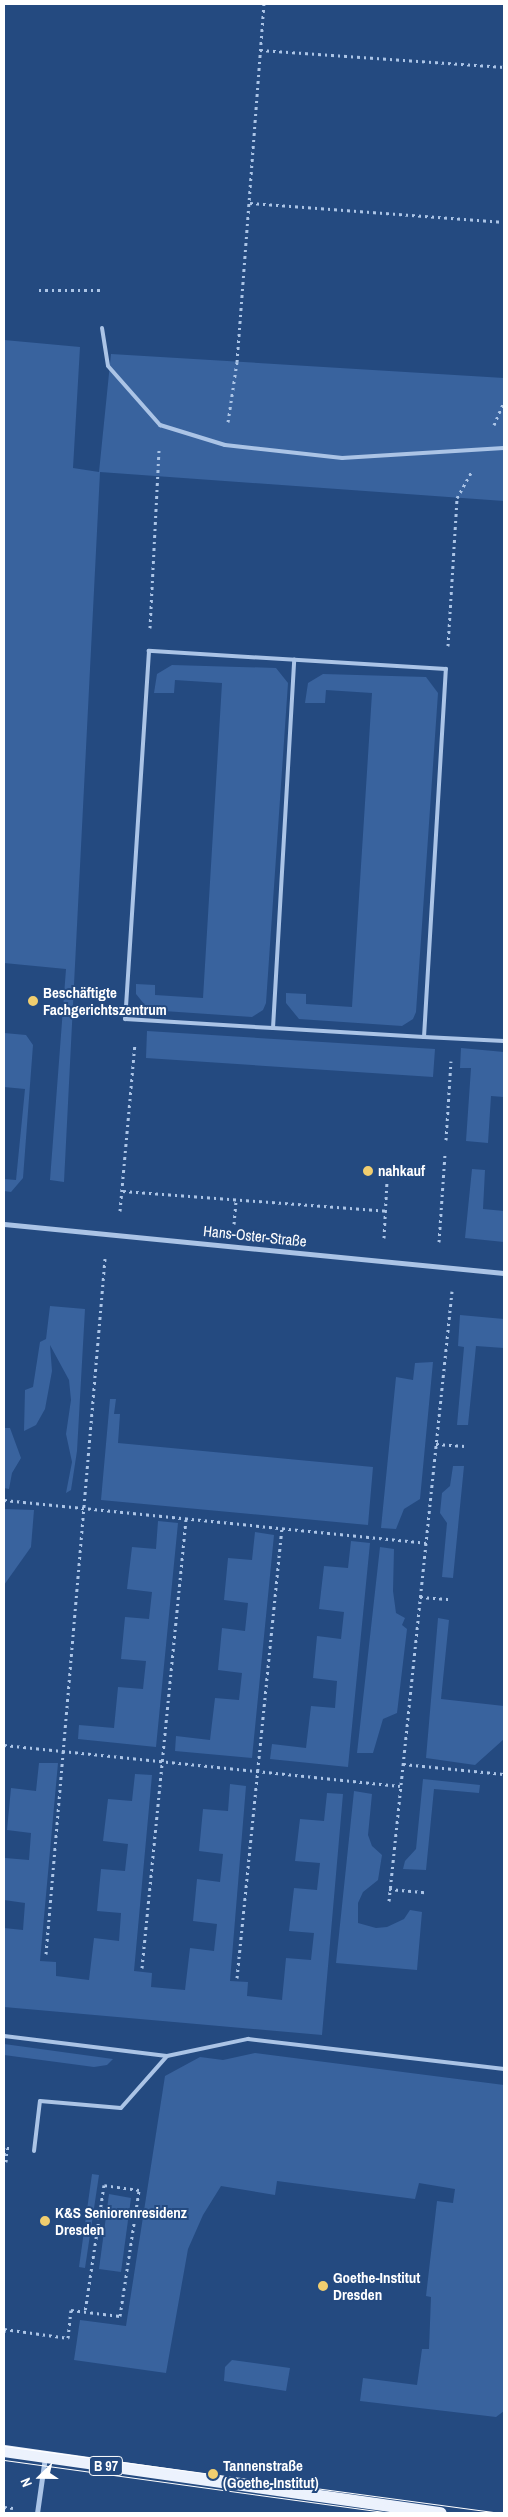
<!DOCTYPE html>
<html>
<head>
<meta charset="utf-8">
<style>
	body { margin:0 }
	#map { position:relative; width:508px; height:2517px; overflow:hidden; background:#244a80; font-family:"Archivo Narrow",sans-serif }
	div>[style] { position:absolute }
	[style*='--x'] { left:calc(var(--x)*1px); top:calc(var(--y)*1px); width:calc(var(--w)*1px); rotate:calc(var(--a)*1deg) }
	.green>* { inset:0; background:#39639e }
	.path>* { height:3px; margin-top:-1.5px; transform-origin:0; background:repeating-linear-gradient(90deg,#abc4e6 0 2.5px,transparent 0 6.5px) }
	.lane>* { height:4px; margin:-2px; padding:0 2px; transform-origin:2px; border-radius:2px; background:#abc4e6 }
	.street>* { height:5px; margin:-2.5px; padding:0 2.5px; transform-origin:2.5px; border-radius:2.5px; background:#abc4e6 }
	.primary>* { height:12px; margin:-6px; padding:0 6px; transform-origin:6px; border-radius:6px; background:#ecf2fd }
	.tram>* { height:1px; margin:-0.5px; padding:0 0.5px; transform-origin:0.5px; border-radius:0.5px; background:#fff }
	.dots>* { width:14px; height:14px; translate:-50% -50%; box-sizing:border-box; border:2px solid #244a80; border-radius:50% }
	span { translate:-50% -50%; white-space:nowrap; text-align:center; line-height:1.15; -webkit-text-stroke:4px #244a80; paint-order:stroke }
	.shield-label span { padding:1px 4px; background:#244a80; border:1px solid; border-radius:4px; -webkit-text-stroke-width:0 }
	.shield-label { font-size:14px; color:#fff; font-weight:700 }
	.poi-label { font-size:15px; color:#fff; font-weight:700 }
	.left { translate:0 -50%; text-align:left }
	.street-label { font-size:15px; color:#fff }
	.frame { position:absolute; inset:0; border:5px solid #fff; pointer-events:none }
	.north { position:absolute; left:15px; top:2452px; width:50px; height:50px; -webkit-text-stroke:4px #244a80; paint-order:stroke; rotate:248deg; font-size:14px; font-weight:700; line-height:20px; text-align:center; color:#fff }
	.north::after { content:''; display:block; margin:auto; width:18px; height:22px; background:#fff; clip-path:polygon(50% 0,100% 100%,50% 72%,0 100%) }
</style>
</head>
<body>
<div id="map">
	<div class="green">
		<i style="clip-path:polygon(4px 340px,80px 347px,73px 468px,99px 472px,111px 354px,504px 378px,504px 501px,100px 472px,64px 1182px,50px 1180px,66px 969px,4px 963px)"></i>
		<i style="clip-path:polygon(172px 665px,276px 668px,288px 683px,266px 1003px,263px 1010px,252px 1017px,149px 1010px,136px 994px,136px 984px,155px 985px,155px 995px,203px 998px,222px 683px,175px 680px,174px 693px,154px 693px,157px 674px)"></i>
		<i style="clip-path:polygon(323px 674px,426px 677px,438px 693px,416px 1012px,413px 1019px,402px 1026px,299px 1019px,286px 1003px,286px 993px,306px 994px,306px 1004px,352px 1007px,372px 693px,326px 690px,325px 703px,305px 703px,308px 683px)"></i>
		<i style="clip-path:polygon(147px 1031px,435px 1049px,433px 1077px,146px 1058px)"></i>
		<i style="clip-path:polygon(4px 1033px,26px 1035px,33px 1045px,23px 1178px,11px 1192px,4px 1191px,4px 1179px,16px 1180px,25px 1089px,4px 1087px)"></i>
		<i style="clip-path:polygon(461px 1048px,504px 1052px,504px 1097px,491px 1096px,488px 1143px,466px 1141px,471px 1068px,460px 1068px)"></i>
		<i style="clip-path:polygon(472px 1169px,485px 1170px,483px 1209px,504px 1211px,504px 1242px,465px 1238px)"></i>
		<i style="clip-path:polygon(50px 1306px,85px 1309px,77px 1451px,71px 1490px,66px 1493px,72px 1462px,66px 1434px,71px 1400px,69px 1380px,50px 1345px,52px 1371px,45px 1409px,36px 1425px,24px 1431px,25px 1390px,33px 1387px,40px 1342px,46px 1339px)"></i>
		<i style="clip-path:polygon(460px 1315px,504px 1319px,504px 1348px,476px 1346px,468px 1425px,457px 1425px,464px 1347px,458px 1346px)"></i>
		<i style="clip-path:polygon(433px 1362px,420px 1499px,404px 1509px,396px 1529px,381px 1528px,396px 1377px,413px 1380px,415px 1363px)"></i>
		<i style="clip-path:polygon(110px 1399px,116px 1399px,114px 1414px,120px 1414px,118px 1443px,373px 1467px,368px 1525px,101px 1500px)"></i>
		<i style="clip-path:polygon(4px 1428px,10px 1428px,21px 1458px,12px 1473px,9px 1489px,4px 1488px)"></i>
		<i style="clip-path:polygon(453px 1466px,464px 1466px,453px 1578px,442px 1577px,447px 1523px,440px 1513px,442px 1493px,450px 1486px)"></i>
		<i style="clip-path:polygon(4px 1509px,34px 1510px,31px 1547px,4px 1585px)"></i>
		<i style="clip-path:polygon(158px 1521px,178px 1523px,156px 1747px,78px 1739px,79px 1725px,114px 1728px,118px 1687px,143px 1689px,146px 1661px,121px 1659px,125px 1617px,149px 1619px,152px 1592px,127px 1589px,132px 1547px,156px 1549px)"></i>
		<i style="clip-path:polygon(255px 1532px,274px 1535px,252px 1758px,175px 1751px,176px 1736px,210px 1740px,215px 1698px,239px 1700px,242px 1673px,218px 1670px,222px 1628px,245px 1631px,248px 1603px,224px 1600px,228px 1558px,252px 1560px)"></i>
		<i style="clip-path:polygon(351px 1541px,370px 1543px,348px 1767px,270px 1759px,272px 1744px,306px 1748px,311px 1706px,335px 1708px,337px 1681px,313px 1678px,317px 1636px,341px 1639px,344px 1612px,319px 1609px,324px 1566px,348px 1568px)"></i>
		<i style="clip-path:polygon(380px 1547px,394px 1549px,393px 1591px,396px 1613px,405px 1618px,402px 1625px,407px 1629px,397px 1713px,383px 1719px,373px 1753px,357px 1753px)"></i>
		<i style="clip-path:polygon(438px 1618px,449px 1620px,441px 1699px,504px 1706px,504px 1739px,475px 1765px,426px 1758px)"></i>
		<i style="clip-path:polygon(39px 1763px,58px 1763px,40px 1961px,56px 1962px,56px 1976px,89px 1980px,94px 1938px,119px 1941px,121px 1913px,97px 1911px,101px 1869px,125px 1871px,128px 1844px,103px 1841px,108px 1799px,132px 1801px,135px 1774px,152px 1775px,134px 1971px,152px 1973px,151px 1987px,185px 1990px,190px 1948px,214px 1951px,217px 1924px,193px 1921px,197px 1879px,220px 1882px,223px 1854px,199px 1851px,203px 1809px,228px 1811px,230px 1784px,246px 1786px,230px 1981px,248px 1982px,247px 1996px,282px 2000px,286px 1958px,311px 1960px,314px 1933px,289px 1931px,294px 1888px,317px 1890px,320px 1863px,295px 1861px,300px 1819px,324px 1821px,327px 1793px,343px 1794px,322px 2035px,4px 2007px,4px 1928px,23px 1930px,25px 1903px,4px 1900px,5px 1858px,29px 1860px,31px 1833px,7px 1830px,11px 1788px,36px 1791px)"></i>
		<i style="clip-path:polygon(423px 1779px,480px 1785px,479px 1793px,434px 1789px,426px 1870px,403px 1869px,405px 1861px,416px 1849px)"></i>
		<i style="clip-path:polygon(354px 1791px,372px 1794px,368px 1835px,372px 1846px,382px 1855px,378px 1880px,363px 1892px,358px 1903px,358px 1923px,376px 1928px,387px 1927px,404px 1919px,410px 1910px,422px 1912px,417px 1970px,336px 1963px)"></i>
		<i style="clip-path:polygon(4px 2044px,113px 2059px,107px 2065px,94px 2067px,4px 2055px)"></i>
		<i style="clip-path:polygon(255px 2053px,504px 2085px,504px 2411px,496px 2417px,360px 2401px,363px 2378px,417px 2385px,422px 2349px,429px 2349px,431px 2297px,426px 2296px,437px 2201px,453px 2203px,455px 2189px,419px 2183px,415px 2199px,277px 2181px,275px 2195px,221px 2186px,203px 2215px,188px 2249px,166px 2373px,74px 2360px,80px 2320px,126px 2326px,165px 2076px,200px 2057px,223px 2060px)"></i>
		<i style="clip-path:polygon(92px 2174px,99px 2175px,85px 2268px,79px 2267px)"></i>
		<i style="clip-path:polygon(109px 2194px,131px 2198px,121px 2272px,99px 2269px)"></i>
		<i style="clip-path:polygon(232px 2360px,290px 2368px,286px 2391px,224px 2381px,225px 2367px)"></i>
	</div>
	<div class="path">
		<i style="--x:260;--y:50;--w:245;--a:4"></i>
		<i style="--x:250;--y:203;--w:255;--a:4.3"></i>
		<i style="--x:39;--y:290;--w:65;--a:0"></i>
		<i style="--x:228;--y:422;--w:61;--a:-81.5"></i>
		<i style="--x:237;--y:362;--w:359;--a:-85.7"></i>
		<i style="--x:494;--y:425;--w:26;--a:-67"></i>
		<i style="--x:150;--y:628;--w:179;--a:-87.1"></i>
		<i style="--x:448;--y:646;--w:148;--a:-86.5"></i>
		<i style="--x:457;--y:498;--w:29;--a:-61"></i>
		<i style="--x:446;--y:1140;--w:79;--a:-86.4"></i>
		<i style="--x:123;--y:1191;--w:264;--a:4.3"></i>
		<i style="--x:120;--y:1211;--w:169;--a:-84.9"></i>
		<i style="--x:234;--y:1224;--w:25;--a:-85"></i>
		<i style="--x:384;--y:1238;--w:58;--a:-87"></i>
		<i style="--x:439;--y:1242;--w:87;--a:-86.1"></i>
		<i style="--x:436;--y:1444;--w:29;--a:4"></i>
		<i style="--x:4;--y:1500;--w:424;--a:5.8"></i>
		<i style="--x:420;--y:1597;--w:31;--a:4"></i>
		<i style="--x:4;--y:1745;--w:398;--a:5.9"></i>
		<i style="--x:403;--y:1764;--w:101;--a:5.7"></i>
		<i style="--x:389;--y:1889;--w:36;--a:5"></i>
		<i style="--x:389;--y:1901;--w:613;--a:-84.1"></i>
		<i style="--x:46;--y:1954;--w:698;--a:-85.15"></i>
		<i style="--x:142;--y:1968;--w:451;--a:-84.4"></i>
		<i style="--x:237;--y:1978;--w:451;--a:-84.3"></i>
		<i style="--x:6;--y:2162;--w:14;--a:-86"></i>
		<i style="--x:7;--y:2148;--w:4;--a:0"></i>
		<i style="--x:4;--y:2333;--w:4;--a:-90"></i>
		<i style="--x:4;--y:2329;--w:65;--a:8"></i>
		<i style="--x:68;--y:2338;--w:28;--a:-84"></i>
		<i style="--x:71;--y:2310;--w:49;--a:7"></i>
		<i style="--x:120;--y:2316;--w:127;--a:-81.4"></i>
		<i style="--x:139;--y:2190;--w:35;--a:-172"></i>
		<i style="--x:104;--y:2185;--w:128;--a:98.5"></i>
		<i style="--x:4;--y:2507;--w:9;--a:6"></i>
	</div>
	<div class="lane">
		<i style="--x:102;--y:328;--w:38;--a:81"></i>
		<i style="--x:108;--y:366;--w:79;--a:48.6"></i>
		<i style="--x:160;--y:425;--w:68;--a:17.1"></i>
		<i style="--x:225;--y:445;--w:118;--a:6.3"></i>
		<i style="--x:342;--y:458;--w:162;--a:-3.5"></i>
		<i style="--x:273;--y:1028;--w:369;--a:-86.7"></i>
		<i style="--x:424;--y:1037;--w:369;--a:-86.6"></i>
		<i style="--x:446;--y:669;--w:298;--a:-176.5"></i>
		<i style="--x:149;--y:651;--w:369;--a:93.7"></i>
		<i style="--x:125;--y:1019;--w:148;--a:3.5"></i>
		<i style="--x:273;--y:1028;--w:151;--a:3.4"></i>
		<i style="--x:424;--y:1037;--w:80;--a:2.9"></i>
		<i style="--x:4;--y:2036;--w:164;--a:7"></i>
		<i style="--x:34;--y:2151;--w:50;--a:-83.2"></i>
		<i style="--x:40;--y:2101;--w:81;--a:4.9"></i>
		<i style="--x:121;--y:2108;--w:69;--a:-48.5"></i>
		<i style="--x:167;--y:2056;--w:83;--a:-11.9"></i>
		<i style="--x:248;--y:2039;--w:258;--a:6.7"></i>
	</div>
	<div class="street">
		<i style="--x:4;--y:1224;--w:502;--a:5.6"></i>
		<i style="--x:37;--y:2513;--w:57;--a:-81.9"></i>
	</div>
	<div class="primary">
		<i style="--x:4;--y:2451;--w:441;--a:8.1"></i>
	</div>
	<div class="tram">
		<i style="--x:4;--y:2446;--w:501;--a:7.68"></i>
		<i style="--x:4;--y:2460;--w:391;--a:7.8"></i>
	</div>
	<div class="dots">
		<i style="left:33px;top:1001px;background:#f1ce6f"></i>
		<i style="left:368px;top:1171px;background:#f1ce6f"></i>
		<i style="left:45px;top:2221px;background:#f1ce6f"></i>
		<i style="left:323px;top:2286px;background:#f1ce6f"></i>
		<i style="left:213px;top:2474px;background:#f1ce6f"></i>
	</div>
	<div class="shield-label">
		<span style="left:106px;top:2466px">B 97</span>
	</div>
	<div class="poi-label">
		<span class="left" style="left:43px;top:1001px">Beschäftigte<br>Fachgerichtszentrum</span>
		<span class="left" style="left:378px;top:1171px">nahkauf</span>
		<span class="left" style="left:55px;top:2221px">K&amp;S Seniorenresidenz<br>Dresden</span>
		<span class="left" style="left:333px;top:2286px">Goethe-Institut<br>Dresden</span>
		<span class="left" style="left:223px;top:2474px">Tannenstraße<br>(Goethe-Institut)</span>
	</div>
	<div class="street-label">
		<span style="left:255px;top:1236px;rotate:6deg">Hans-Oster-Straße</span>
	</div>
	<div class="frame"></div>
	<div class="north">N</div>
</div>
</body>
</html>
